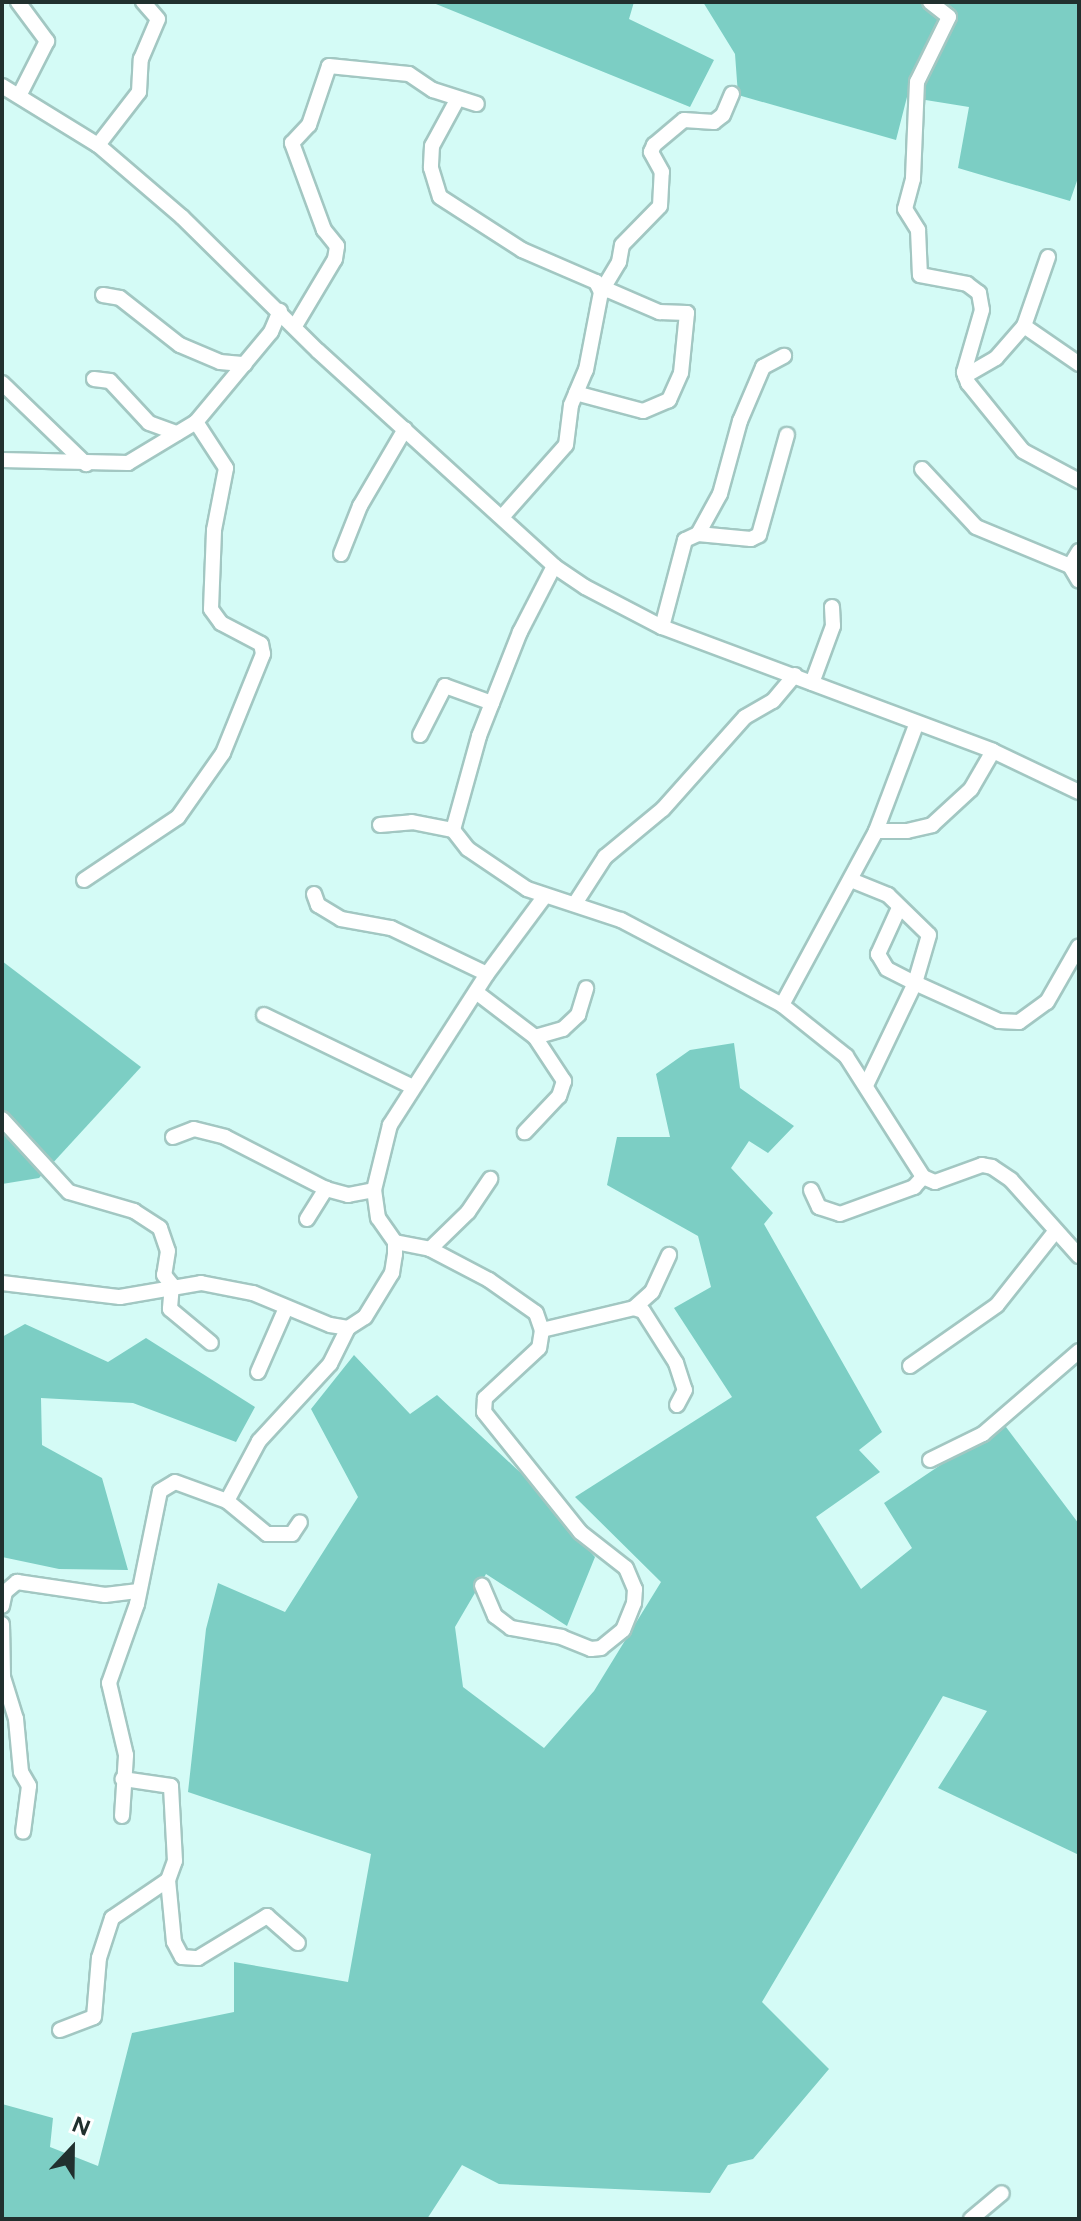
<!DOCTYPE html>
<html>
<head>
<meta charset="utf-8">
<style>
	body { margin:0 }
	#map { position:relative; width:1081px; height:2221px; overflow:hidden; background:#d4fbf6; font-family:Figtree,sans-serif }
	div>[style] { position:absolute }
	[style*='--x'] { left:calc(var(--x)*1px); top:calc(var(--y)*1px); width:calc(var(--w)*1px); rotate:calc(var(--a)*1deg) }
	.forest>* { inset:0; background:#7ccec4 }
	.roads { filter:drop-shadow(2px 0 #a2c7c2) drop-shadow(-2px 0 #a2c7c2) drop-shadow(0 2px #a2c7c2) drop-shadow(0 -2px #a2c7c2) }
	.minor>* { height:14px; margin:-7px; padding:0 7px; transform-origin:7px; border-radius:7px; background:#fff }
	span { translate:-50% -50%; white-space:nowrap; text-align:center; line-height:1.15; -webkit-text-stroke:7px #fff; paint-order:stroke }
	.frame { position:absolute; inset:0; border:4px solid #21302e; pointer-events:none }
	.north { position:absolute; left:32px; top:2109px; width:80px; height:80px; -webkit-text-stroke:6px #fff; paint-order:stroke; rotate:22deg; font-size:22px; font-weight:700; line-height:32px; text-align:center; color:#21302e }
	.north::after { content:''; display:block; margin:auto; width:28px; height:36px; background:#21302e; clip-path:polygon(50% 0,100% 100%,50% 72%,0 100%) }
</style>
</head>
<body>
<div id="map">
	<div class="forest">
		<i style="clip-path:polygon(431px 2px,634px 2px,629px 19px,714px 60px,690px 107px)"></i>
		<i style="clip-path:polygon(703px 2px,1079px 2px,1079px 175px,1070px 201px,958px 168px,969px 107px,907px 97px,896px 140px,738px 95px,735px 54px)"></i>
		<i style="clip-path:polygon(2px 961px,141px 1067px,39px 1178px,2px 1184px)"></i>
		<i style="clip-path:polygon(734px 1043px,740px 1088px,794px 1126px,768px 1153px,749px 1141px,731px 1168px,773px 1213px,764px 1224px,882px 1432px,859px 1450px,880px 1472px,816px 1517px,861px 1589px,912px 1548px,884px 1503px,1003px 1423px,1079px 1524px,1079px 1855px,938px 1788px,987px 1711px,943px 1696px,762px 2002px,829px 2069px,753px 2159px,728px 2165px,710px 2193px,499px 2184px,462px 2165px,427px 2219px,2px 2219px,2px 2104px,53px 2118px,50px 2147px,98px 2166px,132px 2033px,234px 2012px,234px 1962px,348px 1982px,371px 1854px,188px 1792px,206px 1629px,218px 1583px,285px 1612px,358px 1497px,311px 1409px,354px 1355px,410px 1414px,437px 1395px,524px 1476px,595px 1557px,567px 1626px,486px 1574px,455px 1627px,463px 1687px,544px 1748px,594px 1691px,661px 1582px,575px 1497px,732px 1397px,674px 1308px,711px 1287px,698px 1236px,607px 1185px,617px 1137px,670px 1137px,656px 1074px,690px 1050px)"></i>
		<i style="clip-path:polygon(25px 1324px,108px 1362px,146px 1338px,255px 1407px,236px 1442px,133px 1403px,41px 1398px,42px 1445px,102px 1478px,128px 1570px,59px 1569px,2px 1557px,2px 1337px)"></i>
	</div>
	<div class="roads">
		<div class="minor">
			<i style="--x:18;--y:2;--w:49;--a:53.4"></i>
			<i style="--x:47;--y:41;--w:59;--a:117"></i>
			<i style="--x:930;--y:2;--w:24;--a:38"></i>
			<i style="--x:949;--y:17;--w:72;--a:116.2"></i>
			<i style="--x:917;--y:82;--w:97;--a:92.4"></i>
			<i style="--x:913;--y:179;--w:31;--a:105"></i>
			<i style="--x:905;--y:209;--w:25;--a:58"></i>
			<i style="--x:918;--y:230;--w:45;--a:87.5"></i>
			<i style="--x:920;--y:275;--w:48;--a:10.8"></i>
			<i style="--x:967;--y:284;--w:15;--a:37"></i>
			<i style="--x:979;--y:293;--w:17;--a:80"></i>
			<i style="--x:982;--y:310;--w:65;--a:106.2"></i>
			<i style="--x:964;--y:372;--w:12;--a:70"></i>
			<i style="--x:968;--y:383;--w:87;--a:51"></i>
			<i style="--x:1023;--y:451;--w:64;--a:28.2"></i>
			<i style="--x:2;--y:86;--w:113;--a:31.6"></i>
			<i style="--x:98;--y:145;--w:111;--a:40.6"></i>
			<i style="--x:182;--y:217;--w:191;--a:44.6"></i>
			<i style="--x:318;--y:351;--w:319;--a:42.3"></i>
			<i style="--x:554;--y:566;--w:37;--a:34"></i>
			<i style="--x:585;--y:587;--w:87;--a:27.5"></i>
			<i style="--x:662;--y:627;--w:353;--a:20.5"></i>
			<i style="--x:993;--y:751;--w:95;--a:25.5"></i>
			<i style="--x:457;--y:100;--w:52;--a:118.5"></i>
			<i style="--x:432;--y:146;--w:22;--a:93"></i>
			<i style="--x:431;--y:168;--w:30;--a:73"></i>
			<i style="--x:440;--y:197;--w:98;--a:32.9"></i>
			<i style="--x:522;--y:250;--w:81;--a:23.4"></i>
			<i style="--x:596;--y:282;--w:11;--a:63"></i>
			<i style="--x:601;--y:292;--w:35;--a:-59"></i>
			<i style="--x:619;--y:262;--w:17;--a:-80"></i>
			<i style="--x:622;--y:245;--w:54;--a:-45.7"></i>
			<i style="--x:660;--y:206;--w:34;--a:-87"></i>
			<i style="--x:662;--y:172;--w:23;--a:-119"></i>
			<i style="--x:651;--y:152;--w:8;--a:-67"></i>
			<i style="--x:654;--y:145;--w:39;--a:-40"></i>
			<i style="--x:684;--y:120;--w:30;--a:4"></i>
			<i style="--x:714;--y:122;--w:11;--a:-38"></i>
			<i style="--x:723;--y:115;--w:23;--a:-67"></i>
			<i style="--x:98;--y:145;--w:67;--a:-52.3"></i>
			<i style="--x:139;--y:92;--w:33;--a:-87"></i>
			<i style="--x:141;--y:59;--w:43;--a:-67"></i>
			<i style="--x:158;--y:19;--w:23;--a:-131"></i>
			<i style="--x:1048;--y:257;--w:73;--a:109.2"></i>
			<i style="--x:1024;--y:326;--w:67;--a:34.6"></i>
			<i style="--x:103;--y:295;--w:17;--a:10"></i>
			<i style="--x:120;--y:298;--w:76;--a:38.1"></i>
			<i style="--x:180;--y:345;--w:43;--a:23"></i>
			<i style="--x:220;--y:362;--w:25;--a:5"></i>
			<i style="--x:295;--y:326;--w:78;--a:-59.2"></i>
			<i style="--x:335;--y:259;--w:13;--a:-81"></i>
			<i style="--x:337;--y:246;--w:21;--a:-129"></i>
			<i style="--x:324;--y:230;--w:93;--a:-110.2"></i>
			<i style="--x:292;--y:143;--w:25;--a:-47"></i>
			<i style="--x:309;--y:125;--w:62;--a:-71.3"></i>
			<i style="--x:329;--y:66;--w:80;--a:5.7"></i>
			<i style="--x:409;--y:74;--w:29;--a:34"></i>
			<i style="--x:433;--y:90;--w:46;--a:17.7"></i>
			<i style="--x:965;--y:376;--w:36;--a:-30"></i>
			<i style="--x:996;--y:358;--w:43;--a:-48.8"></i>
			<i style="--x:94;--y:379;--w:16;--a:7"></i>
			<i style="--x:110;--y:381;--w:57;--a:47.1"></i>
			<i style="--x:149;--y:423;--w:30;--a:20"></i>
			<i style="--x:2;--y:383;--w:117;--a:44"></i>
			<i style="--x:2;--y:460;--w:126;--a:1.4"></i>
			<i style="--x:128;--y:463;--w:79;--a:-31.1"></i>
			<i style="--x:196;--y:422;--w:117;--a:-50.2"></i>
			<i style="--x:271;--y:332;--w:23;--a:-67"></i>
			<i style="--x:922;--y:469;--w:79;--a:47"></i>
			<i style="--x:976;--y:527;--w:102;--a:22.5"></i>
			<i style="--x:502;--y:517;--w:96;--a:-48.4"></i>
			<i style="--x:566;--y:445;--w:40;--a:-82.9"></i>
			<i style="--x:571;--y:405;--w:13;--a:-67"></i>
			<i style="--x:576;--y:393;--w:25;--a:-67"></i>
			<i style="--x:586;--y:370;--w:79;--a:-79.1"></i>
			<i style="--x:601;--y:292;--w:7;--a:-16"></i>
			<i style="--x:608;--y:290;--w:56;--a:23.3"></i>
			<i style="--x:659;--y:312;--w:28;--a:2"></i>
			<i style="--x:687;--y:313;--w:60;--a:95.7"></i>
			<i style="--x:681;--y:373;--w:30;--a:114"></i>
			<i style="--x:669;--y:400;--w:28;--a:157"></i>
			<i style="--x:643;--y:411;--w:69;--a:-165"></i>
			<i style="--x:698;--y:534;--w:46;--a:-61.2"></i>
			<i style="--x:720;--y:494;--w:76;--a:-74.7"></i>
			<i style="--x:740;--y:421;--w:59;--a:-66.9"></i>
			<i style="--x:763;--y:367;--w:24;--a:-28"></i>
			<i style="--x:1079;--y:551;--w:17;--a:121"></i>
			<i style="--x:1070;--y:566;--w:17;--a:59"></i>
			<i style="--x:341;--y:554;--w:52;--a:-68.4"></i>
			<i style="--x:360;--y:506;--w:89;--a:-59.7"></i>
			<i style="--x:662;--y:627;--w:90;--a:-75.2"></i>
			<i style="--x:685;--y:540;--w:14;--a:-25"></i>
			<i style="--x:698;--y:534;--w:53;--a:5.4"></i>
			<i style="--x:751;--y:539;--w:9;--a:-27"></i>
			<i style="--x:759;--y:535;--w:104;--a:-74.4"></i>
			<i style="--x:812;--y:683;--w:61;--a:-69.8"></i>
			<i style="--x:833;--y:626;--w:19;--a:-93"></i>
			<i style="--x:420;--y:735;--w:55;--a:-63"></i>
			<i style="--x:445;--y:686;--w:50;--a:19.9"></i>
			<i style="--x:380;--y:825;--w:32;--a:-5"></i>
			<i style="--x:412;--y:822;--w:42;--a:11"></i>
			<i style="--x:453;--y:830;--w:24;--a:52"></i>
			<i style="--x:468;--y:849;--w:71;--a:34.1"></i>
			<i style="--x:527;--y:889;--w:99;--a:18.3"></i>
			<i style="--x:621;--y:920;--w:182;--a:27.8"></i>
			<i style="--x:782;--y:1005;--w:82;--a:38.6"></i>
			<i style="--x:846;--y:1056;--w:143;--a:57.5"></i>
			<i style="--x:923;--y:1177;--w:13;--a:23"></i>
			<i style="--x:935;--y:1182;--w:50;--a:-19.9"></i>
			<i style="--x:982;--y:1165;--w:10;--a:11"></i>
			<i style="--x:992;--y:1167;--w:23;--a:34"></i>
			<i style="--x:1011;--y:1180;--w:102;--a:48.2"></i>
			<i style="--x:453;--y:830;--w:98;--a:-74.5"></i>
			<i style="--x:479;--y:736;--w:112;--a:-68.5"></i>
			<i style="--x:520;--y:632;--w:74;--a:-62.7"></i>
			<i style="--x:876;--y:831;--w:31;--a:0"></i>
			<i style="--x:907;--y:831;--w:26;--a:-13"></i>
			<i style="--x:932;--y:825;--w:53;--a:-42.7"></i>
			<i style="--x:971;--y:789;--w:44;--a:-59.9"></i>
			<i style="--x:84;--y:880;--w:113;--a:-33.8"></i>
			<i style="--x:178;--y:817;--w:78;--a:-54.9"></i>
			<i style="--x:223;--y:753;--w:107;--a:-68"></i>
			<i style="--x:263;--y:654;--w:10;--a:-101"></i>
			<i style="--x:261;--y:644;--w:45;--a:-152.3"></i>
			<i style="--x:221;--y:623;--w:17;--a:-126"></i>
			<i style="--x:211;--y:609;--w:79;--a:-87.8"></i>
			<i style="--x:214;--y:530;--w:63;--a:-79"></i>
			<i style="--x:226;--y:468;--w:55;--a:-123.1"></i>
			<i style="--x:851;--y:880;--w:40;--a:22"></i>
			<i style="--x:888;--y:895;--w:57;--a:44.3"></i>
			<i style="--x:929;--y:935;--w:50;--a:106.3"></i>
			<i style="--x:915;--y:983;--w:111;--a:115.6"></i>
			<i style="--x:314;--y:894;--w:12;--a:70"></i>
			<i style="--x:318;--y:905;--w:27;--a:31"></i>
			<i style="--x:341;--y:919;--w:51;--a:10.2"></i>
			<i style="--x:391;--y:928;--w:106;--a:25.6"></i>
			<i style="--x:576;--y:902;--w:54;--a:-57.2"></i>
			<i style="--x:605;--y:857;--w:75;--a:-39.6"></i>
			<i style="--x:663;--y:809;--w:123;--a:-48.3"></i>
			<i style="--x:745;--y:717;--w:32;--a:-30"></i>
			<i style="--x:773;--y:701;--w:34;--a:-50"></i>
			<i style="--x:899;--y:908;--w:51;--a:114.5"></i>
			<i style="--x:878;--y:954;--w:17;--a:59"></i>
			<i style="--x:887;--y:969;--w:30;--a:27"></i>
			<i style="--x:915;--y:983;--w:92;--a:24.3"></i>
			<i style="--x:999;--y:1021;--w:20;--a:3"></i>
			<i style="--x:1019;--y:1022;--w:34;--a:-36"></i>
			<i style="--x:1047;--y:1002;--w:64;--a:-60.3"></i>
			<i style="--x:476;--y:992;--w:74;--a:37.3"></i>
			<i style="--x:535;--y:1037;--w:53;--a:56.6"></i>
			<i style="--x:564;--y:1081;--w:16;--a:108"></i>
			<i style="--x:559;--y:1096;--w:50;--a:133.4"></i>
			<i style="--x:782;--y:1005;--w:198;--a:-61.6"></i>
			<i style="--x:876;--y:831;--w:113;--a:-69.3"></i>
			<i style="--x:264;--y:1015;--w:165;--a:25.8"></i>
			<i style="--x:535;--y:1037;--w:29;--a:-16"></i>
			<i style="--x:563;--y:1029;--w:21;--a:-43"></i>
			<i style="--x:578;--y:1015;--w:28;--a:-73"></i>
			<i style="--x:2;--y:1119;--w:99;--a:47.5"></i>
			<i style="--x:69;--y:1192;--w:68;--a:16.3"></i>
			<i style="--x:134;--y:1211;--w:31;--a:33"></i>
			<i style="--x:160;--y:1228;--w:24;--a:71"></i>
			<i style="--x:168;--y:1251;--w:24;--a:99"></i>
			<i style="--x:164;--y:1275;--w:13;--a:51"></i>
			<i style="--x:172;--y:1285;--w:24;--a:95"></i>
			<i style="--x:170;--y:1309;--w:53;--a:39.7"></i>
			<i style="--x:173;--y:1137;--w:22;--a:-21"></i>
			<i style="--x:194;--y:1129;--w:32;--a:14"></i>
			<i style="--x:225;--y:1137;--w:114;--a:27.2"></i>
			<i style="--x:811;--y:1190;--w:19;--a:65"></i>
			<i style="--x:819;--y:1207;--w:22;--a:18"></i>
			<i style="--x:840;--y:1214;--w:79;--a:-20"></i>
			<i style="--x:914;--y:1187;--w:13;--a:-48"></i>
			<i style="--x:307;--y:1219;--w:36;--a:-58"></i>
			<i style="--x:326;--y:1189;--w:23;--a:15"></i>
			<i style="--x:348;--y:1195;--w:26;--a:-11"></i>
			<i style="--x:395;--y:1242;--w:36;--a:11"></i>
			<i style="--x:430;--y:1249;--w:67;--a:27.7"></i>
			<i style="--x:489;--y:1280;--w:57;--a:35.1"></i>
			<i style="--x:536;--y:1313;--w:18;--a:71"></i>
			<i style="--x:542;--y:1330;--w:18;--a:99"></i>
			<i style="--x:539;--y:1348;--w:74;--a:137.2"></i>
			<i style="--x:485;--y:1398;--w:14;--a:94"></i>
			<i style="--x:484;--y:1412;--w:154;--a:51.3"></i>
			<i style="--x:580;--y:1532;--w:58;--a:38"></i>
			<i style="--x:626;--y:1568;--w:23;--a:67"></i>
			<i style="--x:635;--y:1589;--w:14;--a:94"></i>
			<i style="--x:634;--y:1603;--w:29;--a:112"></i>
			<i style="--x:623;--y:1630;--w:28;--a:141"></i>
			<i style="--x:601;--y:1648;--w:10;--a:174"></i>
			<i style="--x:591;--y:1649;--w:31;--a:-158"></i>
			<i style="--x:562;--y:1637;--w:52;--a:-170"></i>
			<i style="--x:511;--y:1628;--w:20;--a:-143"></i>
			<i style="--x:495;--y:1616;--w:33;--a:-113"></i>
			<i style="--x:430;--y:1249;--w:53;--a:-44.2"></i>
			<i style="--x:468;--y:1212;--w:40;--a:-56"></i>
			<i style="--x:2;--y:1283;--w:119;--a:6.8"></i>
			<i style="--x:120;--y:1297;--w:82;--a:-9.8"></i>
			<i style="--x:201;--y:1283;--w:53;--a:10.9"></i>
			<i style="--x:253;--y:1293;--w:83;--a:22.6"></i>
			<i style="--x:330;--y:1325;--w:18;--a:9"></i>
			<i style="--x:348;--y:1328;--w:20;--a:-33"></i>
			<i style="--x:365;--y:1317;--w:52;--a:-58.5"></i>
			<i style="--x:392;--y:1273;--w:19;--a:-81"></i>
			<i style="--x:395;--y:1254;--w:12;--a:-90"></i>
			<i style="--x:395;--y:1242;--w:29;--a:-125"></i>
			<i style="--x:378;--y:1218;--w:28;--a:-98"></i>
			<i style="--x:374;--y:1190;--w:67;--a:-76.2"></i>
			<i style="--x:390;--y:1125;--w:179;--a:-57.3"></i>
			<i style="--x:487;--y:974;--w:97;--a:-53.4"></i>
			<i style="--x:634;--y:1308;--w:24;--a:-42"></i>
			<i style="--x:652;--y:1292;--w:41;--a:-65.3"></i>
			<i style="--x:542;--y:1330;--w:95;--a:-13.4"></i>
			<i style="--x:634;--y:1308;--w:9;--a:18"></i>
			<i style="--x:643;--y:1311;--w:62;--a:57.6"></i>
			<i style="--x:676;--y:1363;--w:28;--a:72"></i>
			<i style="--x:685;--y:1390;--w:17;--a:118"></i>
			<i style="--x:910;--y:1366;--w:106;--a:-35"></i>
			<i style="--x:997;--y:1305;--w:92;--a:-51.6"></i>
			<i style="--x:258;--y:1372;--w:70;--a:-66.4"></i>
			<i style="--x:930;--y:1460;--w:59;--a:-26.1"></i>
			<i style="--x:983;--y:1434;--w:127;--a:-40.8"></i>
			<i style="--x:227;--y:1501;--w:68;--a:-61.9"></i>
			<i style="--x:259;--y:1441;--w:105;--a:-47.3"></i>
			<i style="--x:330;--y:1364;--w:40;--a:-63.4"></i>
			<i style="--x:2;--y:1606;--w:14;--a:-78"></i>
			<i style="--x:5;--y:1592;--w:16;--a:-40"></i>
			<i style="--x:17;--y:1582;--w:89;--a:8.4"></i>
			<i style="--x:105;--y:1595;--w:34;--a:-7"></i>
			<i style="--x:2;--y:1624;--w:53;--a:88.9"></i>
			<i style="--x:3;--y:1677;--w:44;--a:72.8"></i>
			<i style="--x:16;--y:1719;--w:53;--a:84.6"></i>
			<i style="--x:21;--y:1772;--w:16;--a:60"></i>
			<i style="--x:29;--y:1786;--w:46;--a:97.4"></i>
			<i style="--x:122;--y:1816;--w:61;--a:-86.2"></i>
			<i style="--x:126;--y:1755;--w:74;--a:-103.3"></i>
			<i style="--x:109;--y:1683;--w:84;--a:-70.5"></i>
			<i style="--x:137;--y:1604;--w:115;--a:-78.5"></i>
			<i style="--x:160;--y:1491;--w:17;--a:-31"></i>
			<i style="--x:175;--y:1482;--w:55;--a:20.1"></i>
			<i style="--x:227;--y:1501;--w:52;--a:39.5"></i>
			<i style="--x:267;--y:1534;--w:25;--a:0"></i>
			<i style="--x:292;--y:1534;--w:14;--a:-56"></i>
			<i style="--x:168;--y:1880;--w:62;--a:84.5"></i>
			<i style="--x:174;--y:1942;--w:17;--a:62"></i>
			<i style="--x:182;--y:1957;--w:16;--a:4"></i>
			<i style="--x:198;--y:1958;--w:81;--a:-31.3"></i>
			<i style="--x:267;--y:1916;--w:41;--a:41.1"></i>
			<i style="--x:60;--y:2030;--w:36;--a:-21"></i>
			<i style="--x:94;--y:2017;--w:59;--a:-85.2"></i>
			<i style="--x:99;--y:1958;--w:42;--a:-72"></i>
			<i style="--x:112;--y:1918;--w:68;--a:-34.2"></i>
			<i style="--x:168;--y:1880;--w:20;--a:-70"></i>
			<i style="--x:175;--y:1861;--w:75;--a:-93.1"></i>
			<i style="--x:171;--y:1786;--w:49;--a:-171.7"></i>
			<i style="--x:971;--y:2219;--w:40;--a:-40"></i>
		</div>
	</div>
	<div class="frame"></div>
	<div class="north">N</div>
</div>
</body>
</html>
